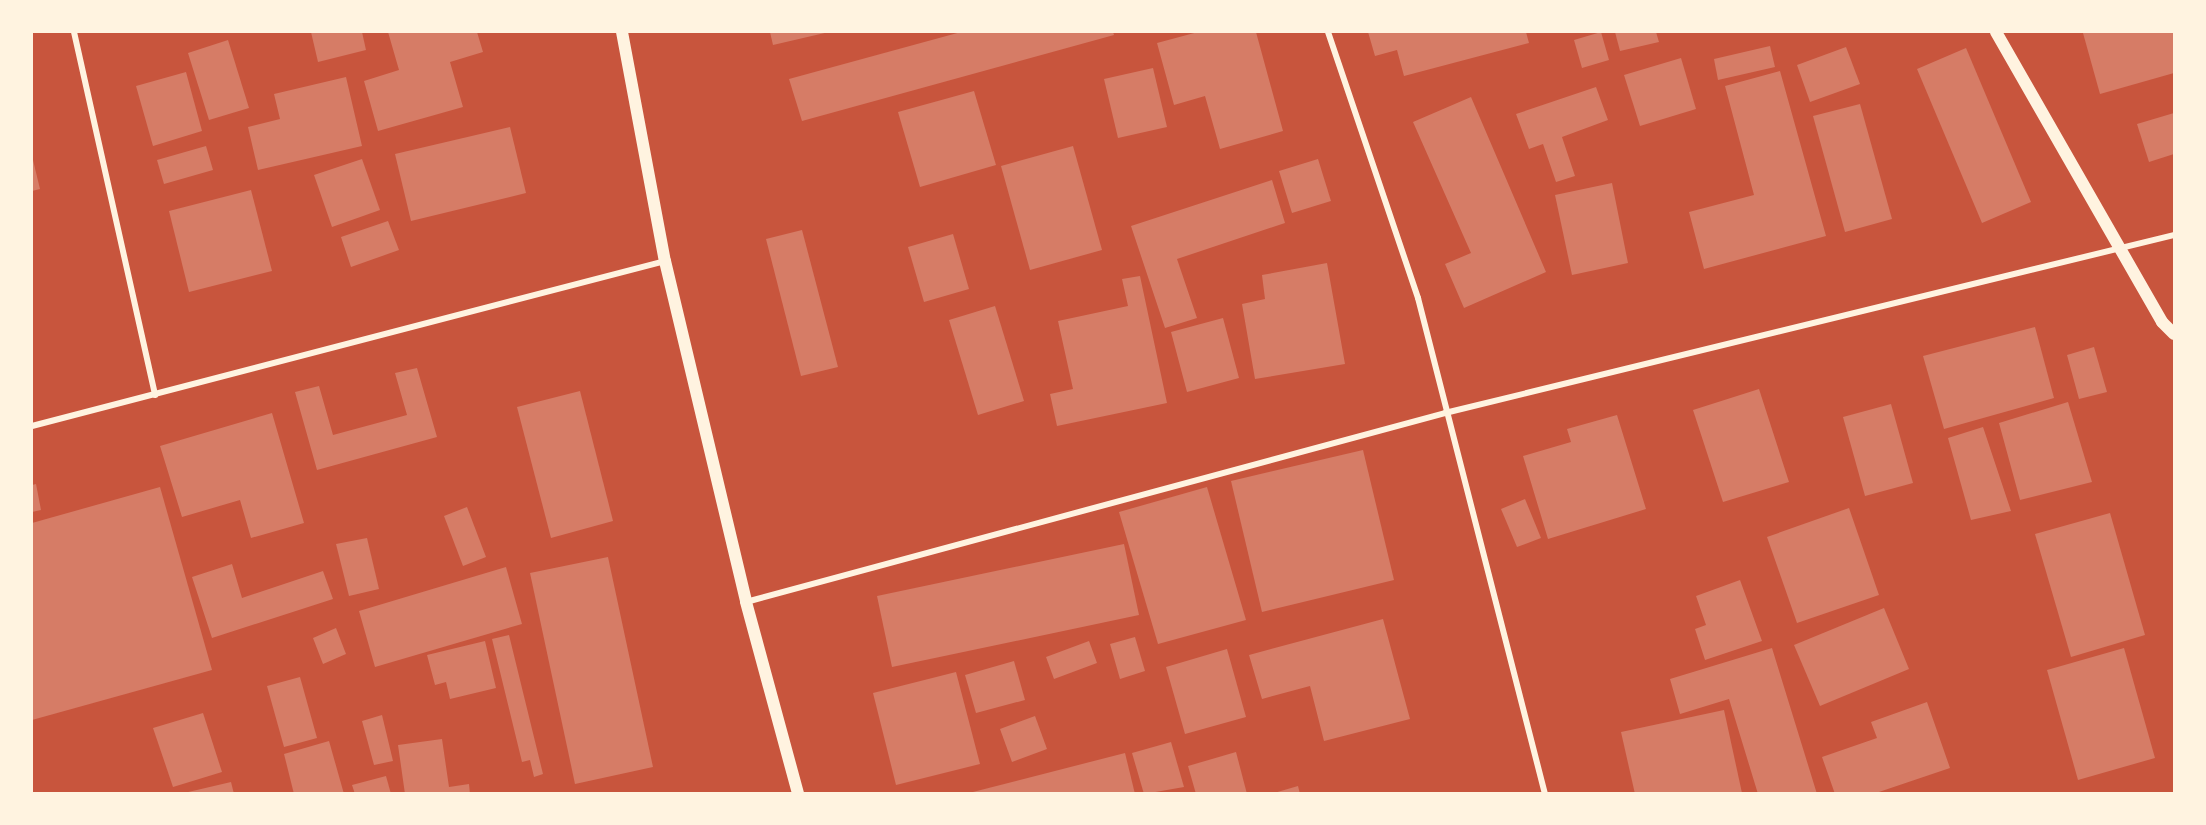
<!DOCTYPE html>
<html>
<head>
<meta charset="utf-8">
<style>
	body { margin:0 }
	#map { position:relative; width:2206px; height:825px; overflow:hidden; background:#c8553d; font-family:"PT Sans",sans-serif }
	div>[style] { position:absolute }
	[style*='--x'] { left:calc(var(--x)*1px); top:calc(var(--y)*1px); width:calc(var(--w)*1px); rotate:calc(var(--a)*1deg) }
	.building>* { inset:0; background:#d67c66 }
	.minor>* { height:6px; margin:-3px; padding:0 3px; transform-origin:3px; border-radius:3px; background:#fff3e0 }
	.secondary>* { height:12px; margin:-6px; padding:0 6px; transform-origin:6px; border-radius:6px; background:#fff3e0 }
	span { translate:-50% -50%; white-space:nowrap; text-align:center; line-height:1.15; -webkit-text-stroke:5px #fff3e0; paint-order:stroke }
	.frame { position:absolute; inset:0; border:33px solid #fff3e0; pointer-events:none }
</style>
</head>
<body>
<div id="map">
	<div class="building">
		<i style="clip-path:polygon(311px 32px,362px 32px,366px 50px,318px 62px)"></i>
		<i style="clip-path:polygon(388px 32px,477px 32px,483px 52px,450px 62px,463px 107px,378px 131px,364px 81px,399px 70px)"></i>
		<i style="clip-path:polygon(770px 32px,829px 32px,773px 45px)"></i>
		<i style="clip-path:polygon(961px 32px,1113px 32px,1114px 35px,802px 121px,789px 79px)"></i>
		<i style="clip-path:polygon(1198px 32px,1256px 32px,1283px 131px,1220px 149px,1205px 96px,1174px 105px,1157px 43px)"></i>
		<i style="clip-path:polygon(1368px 32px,1526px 32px,1529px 43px,1404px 76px,1397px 50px,1375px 56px)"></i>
		<i style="clip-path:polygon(1601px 32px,1609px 60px,1582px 68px,1574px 40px)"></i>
		<i style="clip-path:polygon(1615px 32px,1656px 32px,1659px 42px,1620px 51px)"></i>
		<i style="clip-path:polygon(2090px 32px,2174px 32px,2174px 73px,2100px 94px,2083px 33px)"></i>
		<i style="clip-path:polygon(228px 40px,249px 108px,209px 120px,188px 53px)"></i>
		<i style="clip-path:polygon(1770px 46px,1775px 67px,1718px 80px,1714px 59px)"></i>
		<i style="clip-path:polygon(1846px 47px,1860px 84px,1810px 102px,1797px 65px)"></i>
		<i style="clip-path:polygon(1966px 48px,2031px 202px,1982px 223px,1917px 69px)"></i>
		<i style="clip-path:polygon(1681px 58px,1696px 109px,1640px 126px,1624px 75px)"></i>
		<i style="clip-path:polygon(1153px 68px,1167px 127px,1118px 138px,1104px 79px)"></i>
		<i style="clip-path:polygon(1780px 71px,1826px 236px,1704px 269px,1689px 212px,1754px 195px,1725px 86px)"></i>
		<i style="clip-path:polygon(186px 72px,202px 131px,153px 146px,136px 86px)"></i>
		<i style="clip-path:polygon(346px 77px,362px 146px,258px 170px,248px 127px,280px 119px,274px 94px)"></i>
		<i style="clip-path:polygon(1596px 87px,1608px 120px,1562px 137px,1575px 176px,1556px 182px,1543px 144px,1529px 149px,1516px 114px)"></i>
		<i style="clip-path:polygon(974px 91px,996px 165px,920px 187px,898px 112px)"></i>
		<i style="clip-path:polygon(1471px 97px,1546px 272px,1464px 308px,1445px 264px,1471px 253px,1413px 122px)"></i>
		<i style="clip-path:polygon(1860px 104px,1892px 219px,1845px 232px,1813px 116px)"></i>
		<i style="clip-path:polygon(2174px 113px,2174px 154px,2149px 162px,2137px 124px)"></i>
		<i style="clip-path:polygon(510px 127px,526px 193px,411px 221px,395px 154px)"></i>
		<i style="clip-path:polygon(206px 146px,213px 170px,164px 184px,157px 160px)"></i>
		<i style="clip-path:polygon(1073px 146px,1102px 250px,1030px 270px,1001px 166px)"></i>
		<i style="clip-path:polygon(32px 156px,40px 189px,32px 191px)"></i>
		<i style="clip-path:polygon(362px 159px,380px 210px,332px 227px,314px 175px)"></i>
		<i style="clip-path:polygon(1318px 159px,1331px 201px,1292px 213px,1279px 171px)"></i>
		<i style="clip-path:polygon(1272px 180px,1285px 223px,1177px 259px,1197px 318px,1165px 328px,1131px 226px)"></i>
		<i style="clip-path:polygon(1612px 183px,1628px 263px,1572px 275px,1555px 195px)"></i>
		<i style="clip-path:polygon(251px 190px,272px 271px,189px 292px,169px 211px)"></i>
		<i style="clip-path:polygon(388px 221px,399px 250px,351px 267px,341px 237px)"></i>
		<i style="clip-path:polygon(802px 230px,838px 367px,801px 376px,766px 239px)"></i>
		<i style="clip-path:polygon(953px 234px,969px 289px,924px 302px,908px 247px)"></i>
		<i style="clip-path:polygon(1327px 263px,1345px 364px,1255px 379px,1242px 304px,1265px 299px,1262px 275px)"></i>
		<i style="clip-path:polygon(1140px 276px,1167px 403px,1057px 426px,1050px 394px,1073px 389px,1058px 321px,1128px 306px,1122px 279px)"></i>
		<i style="clip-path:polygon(995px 306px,1024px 401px,978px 415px,949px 320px)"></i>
		<i style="clip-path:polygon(1223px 318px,1239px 378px,1187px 392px,1171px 332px)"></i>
		<i style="clip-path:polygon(2035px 327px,2054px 398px,1944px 429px,1923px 356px)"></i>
		<i style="clip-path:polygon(2094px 347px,2107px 392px,2079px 399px,2067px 355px)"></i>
		<i style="clip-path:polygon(417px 368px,437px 437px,317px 470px,295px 392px,319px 386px,333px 435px,407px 415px,395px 373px)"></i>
		<i style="clip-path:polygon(1759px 389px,1789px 482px,1723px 502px,1693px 410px)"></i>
		<i style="clip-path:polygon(580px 391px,613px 521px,551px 538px,517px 407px)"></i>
		<i style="clip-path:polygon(2068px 402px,2092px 482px,2020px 500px,1999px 423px)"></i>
		<i style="clip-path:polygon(1891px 404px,1913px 483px,1865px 496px,1843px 417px)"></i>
		<i style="clip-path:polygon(272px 413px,304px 523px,251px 538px,240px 500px,182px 517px,160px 446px)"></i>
		<i style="clip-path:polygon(1617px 415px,1646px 509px,1548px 539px,1523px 456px,1571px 442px,1567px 429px)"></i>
		<i style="clip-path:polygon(1983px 427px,2011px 511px,1971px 520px,1948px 438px)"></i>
		<i style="clip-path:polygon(1363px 450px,1394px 580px,1262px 612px,1231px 481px)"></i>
		<i style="clip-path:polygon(36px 484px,41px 510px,32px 512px,32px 485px)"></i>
		<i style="clip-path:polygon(160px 487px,212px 670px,32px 720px,32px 523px)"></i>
		<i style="clip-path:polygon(1207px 487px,1246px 620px,1158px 644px,1119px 512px)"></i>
		<i style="clip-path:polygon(1525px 499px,1541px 538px,1517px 547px,1501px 509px)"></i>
		<i style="clip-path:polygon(467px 507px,486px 557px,463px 566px,444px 516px)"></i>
		<i style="clip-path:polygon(1849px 508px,1879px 595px,1797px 623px,1767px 537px)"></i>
		<i style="clip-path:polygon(2110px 513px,2145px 635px,2071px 657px,2035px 534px)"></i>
		<i style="clip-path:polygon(367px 538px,379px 589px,349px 596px,336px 544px)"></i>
		<i style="clip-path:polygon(1124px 544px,1139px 615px,892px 667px,877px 596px)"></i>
		<i style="clip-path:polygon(608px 557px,653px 767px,575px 784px,530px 573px)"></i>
		<i style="clip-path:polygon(232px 564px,242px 598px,323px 571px,333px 599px,212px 638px,192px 577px)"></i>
		<i style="clip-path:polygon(506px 567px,522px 624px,375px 667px,359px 611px)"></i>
		<i style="clip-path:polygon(1740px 580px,1762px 641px,1705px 660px,1695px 629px,1706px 625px,1696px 596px)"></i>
		<i style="clip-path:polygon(1884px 608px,1909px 669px,1820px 706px,1794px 645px)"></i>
		<i style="clip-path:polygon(1383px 619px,1410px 719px,1324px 741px,1310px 686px,1262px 699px,1249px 655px)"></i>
		<i style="clip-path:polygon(336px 628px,346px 654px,323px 664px,313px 638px)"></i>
		<i style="clip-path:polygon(509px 635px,543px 774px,534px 777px,530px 760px,522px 762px,492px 639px)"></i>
		<i style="clip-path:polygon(1135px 637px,1145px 671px,1120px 679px,1110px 644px)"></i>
		<i style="clip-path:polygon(485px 641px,496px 688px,450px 699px,446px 682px,435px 685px,427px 655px)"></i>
		<i style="clip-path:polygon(1089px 641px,1097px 663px,1054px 679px,1046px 657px)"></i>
		<i style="clip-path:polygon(1772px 648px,1817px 794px,1758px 794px,1729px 699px,1680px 714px,1670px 679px)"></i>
		<i style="clip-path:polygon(2124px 648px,2155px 758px,2078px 780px,2047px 670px)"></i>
		<i style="clip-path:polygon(1227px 649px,1246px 717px,1185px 734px,1166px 667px)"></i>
		<i style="clip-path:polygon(1014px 661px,1025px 700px,976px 713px,965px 675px)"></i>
		<i style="clip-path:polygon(956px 672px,980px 764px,896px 785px,873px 693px)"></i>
		<i style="clip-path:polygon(300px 677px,317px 738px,284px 747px,267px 686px)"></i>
		<i style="clip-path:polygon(1927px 702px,1950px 768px,1873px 794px,1835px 794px,1822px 757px,1877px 738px,1871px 722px)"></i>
		<i style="clip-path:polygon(1724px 710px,1742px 793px,1635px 794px,1621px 732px)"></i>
		<i style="clip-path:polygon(203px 713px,222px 772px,173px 787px,153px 728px)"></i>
		<i style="clip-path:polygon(382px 715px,393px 761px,374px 765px,362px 721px)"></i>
		<i style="clip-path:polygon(1035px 716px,1047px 749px,1012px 762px,1000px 729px)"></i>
		<i style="clip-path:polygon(442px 739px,449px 787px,469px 784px,470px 794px,405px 794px,398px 745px)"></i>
		<i style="clip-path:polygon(329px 741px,344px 794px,294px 794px,284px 754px)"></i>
		<i style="clip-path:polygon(1171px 742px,1184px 787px,1144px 794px,1132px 753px)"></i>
		<i style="clip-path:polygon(1236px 752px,1247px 794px,1196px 794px,1188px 766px)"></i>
		<i style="clip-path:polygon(1125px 753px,1135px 794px,969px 794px,969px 793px)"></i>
		<i style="clip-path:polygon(386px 776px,391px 794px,355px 794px,352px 785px)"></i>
		<i style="clip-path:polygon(231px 782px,234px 794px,184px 794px,184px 793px)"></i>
		<i style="clip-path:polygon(1298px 786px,1300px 794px,1274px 794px,1274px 793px)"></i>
	</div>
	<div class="minor">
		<i style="--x:74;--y:32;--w:372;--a:77.4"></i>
		<i style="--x:1328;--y:32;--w:281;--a:71.3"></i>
		<i style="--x:1418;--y:298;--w:512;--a:75.64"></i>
		<i style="--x:32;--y:426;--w:654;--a:-14.61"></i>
		<i style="--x:746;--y:602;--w:724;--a:-15.13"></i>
		<i style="--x:1445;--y:413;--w:750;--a:-13.72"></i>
	</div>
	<div class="secondary">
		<i style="--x:622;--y:32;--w:233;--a:79.4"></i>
		<i style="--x:665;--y:261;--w:350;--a:76.6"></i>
		<i style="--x:746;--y:602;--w:199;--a:74.8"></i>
		<i style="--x:1996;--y:32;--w:334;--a:60.2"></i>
		<i style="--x:2162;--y:322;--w:17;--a:45"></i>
	</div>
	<div class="frame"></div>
</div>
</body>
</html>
